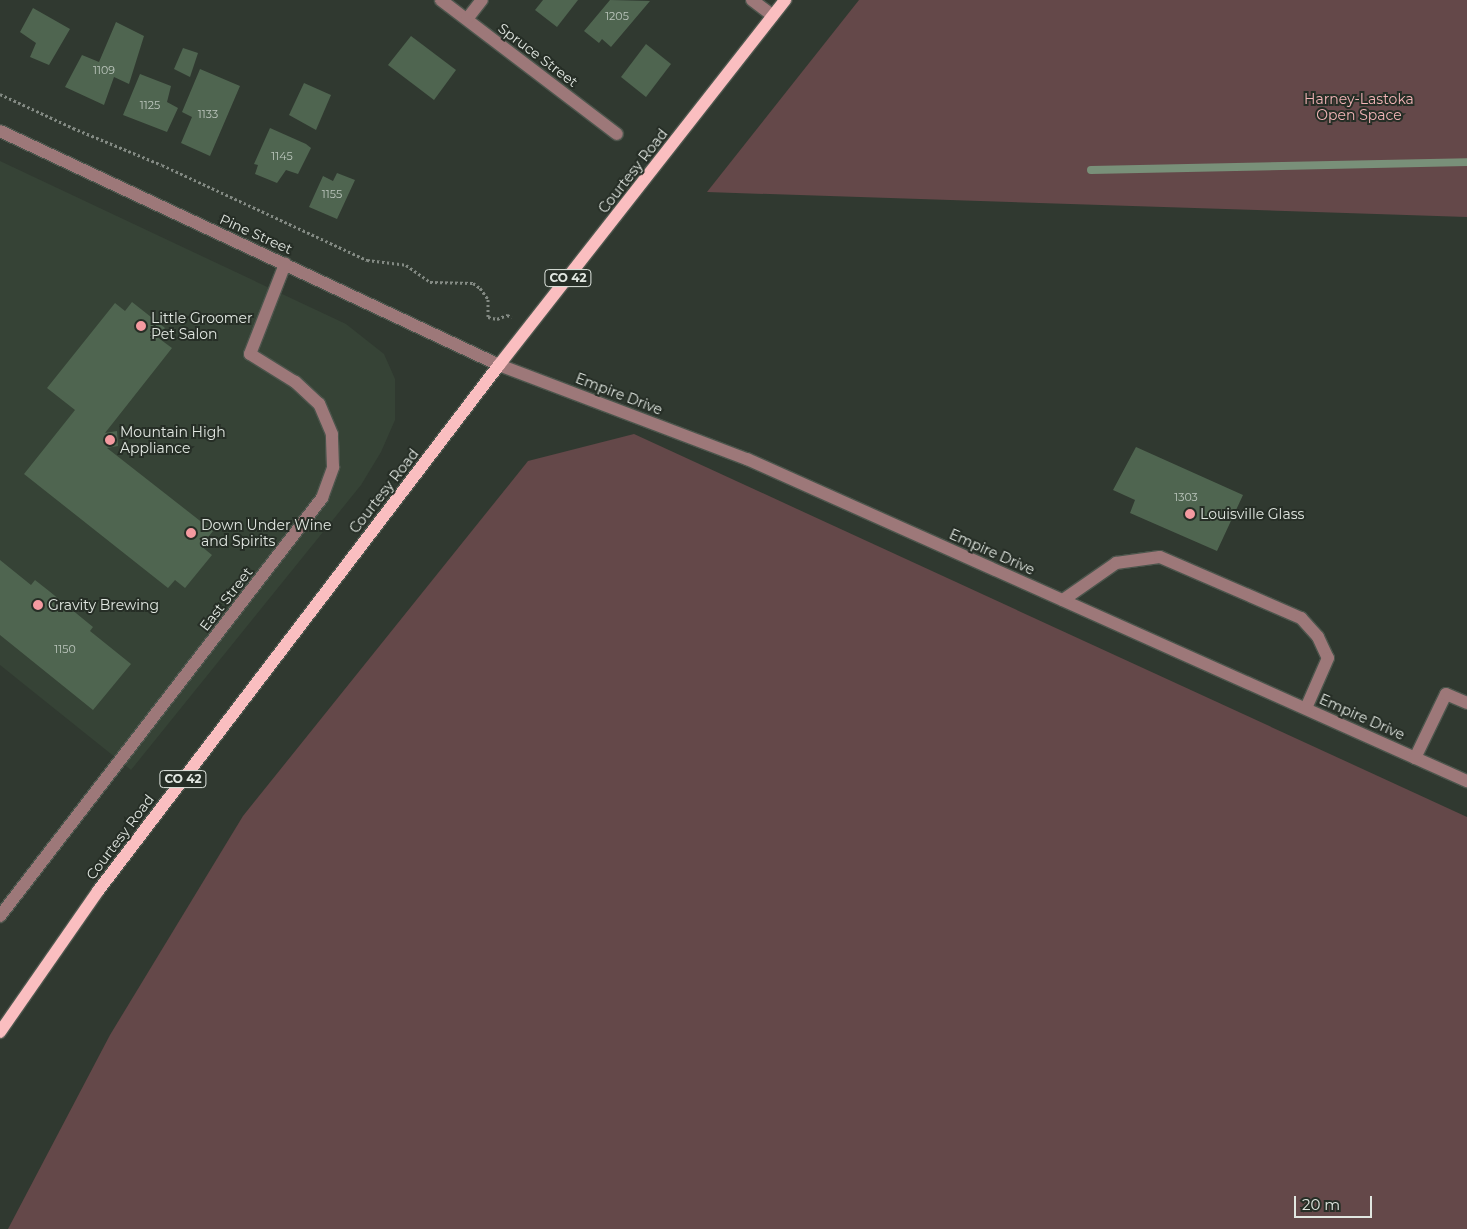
<!DOCTYPE html>
<html>
<head>
<meta charset="utf-8">
<style>
	body { margin:0 }
	#map { position:relative; width:1467px; height:1229px; overflow:hidden; background:#303930; font-family:Montserrat,sans-serif }
	div>[style] { position:absolute }
	[style*='--x'] { left:calc(var(--x)*1px); top:calc(var(--y)*1px); width:calc(var(--w)*1px); rotate:calc(var(--a)*1deg) }
	.built>* { inset:0; background:#364336 }
	.green>* { inset:0; background:#644849 }
	.stream>* { height:8px; margin:-4px; padding:0 4px; transform-origin:4px; border-radius:4px; background:#799079 }
	.building>* { inset:0; background:#4f6550 }
	.path>* { height:3px; margin-top:-1.5px; transform-origin:0; background:repeating-linear-gradient(90deg,#838a83 0 2.5px,transparent 0 5px) }
	.roads { filter:drop-shadow(1px 0 #4c554c) drop-shadow(-1px 0 #4c554c) drop-shadow(0 1px #4c554c) drop-shadow(0 -1px #4c554c) }
	.minor>* { height:12px; margin:-6px; padding:0 6px; transform-origin:6px; border-radius:6px; background:#9d7879 }
	.major>* { height:12px; margin:-6px; padding:0 6px; transform-origin:6px; border-radius:6px; background:#fabec0 }
	.dots>* { width:14px; height:14px; translate:-50% -50%; box-sizing:border-box; border:2px solid #262e26; border-radius:50% }
	span { translate:-50% -50%; white-space:nowrap; text-align:center; line-height:1.15; -webkit-text-stroke:4px #262e26; paint-order:stroke }
	.number-label { font-size:11px; color:#bcc6bd }
	.number-label span { -webkit-text-stroke-width:0 }
	.shield-label span { padding:1px 4px; background:#262e26; border:1px solid; border-radius:4px; -webkit-text-stroke-width:0 }
	.shield-label { font-size:12px; color:#e1e7e1; font-weight:700 }
	.street-label { font-size:14px; color:#e1e7e1 }
	.park-label { font-size:14px; color:#f3b5b7 }
	.poi-label { font-size:14px; color:#e1e7e1 }
	.left { translate:0 -50%; text-align:left }
	.scale { position:absolute; left:1294px; top:1196px; width:78px; height:22px; box-sizing:border-box; border:2px solid #e1e7e1; border-top:0; padding-left:6px; font-size:15px; line-height:18px; white-space:nowrap; color:#e1e7e1; -webkit-text-stroke:4px #262e26; paint-order:stroke }
</style>
</head>
<body>
<div id="map">
	<div class="built">
		<i style="clip-path:polygon(0 161px,346px 324px,384px 354px,395px 379px,395px 420px,381px 452px,361px 485px,131px 770px,0 665px)"></i>
	</div>
	<div class="green">
		<i style="clip-path:polygon(859px 0,1467px 0,1467px 217px,707px 192px)"></i>
		<i style="clip-path:polygon(634px 434px,1467px 817px,1467px 1229px,8px 1229px,110px 1035px,243px 816px,528px 461px)"></i>
	</div>
	<div class="stream">
		<i style="--x:1091;--y:170;--w:376;--a:-1.2"></i>
	</div>
	<div class="building">
		<i style="clip-path:polygon(543px 0,578px 0,557px 27px,535px 10px)"></i>
		<i style="clip-path:polygon(610px 0,650px 1px,611px 47px,602px 39px,599px 43px,584px 31px)"></i>
		<i style="clip-path:polygon(33px 8px,70px 29px,49px 65px,30px 57px,36px 43px,20px 32px)"></i>
		<i style="clip-path:polygon(116px 22px,144px 36px,129px 84px,114px 77px,104px 105px,65px 87px,82px 55px,99px 62px)"></i>
		<i style="clip-path:polygon(411px 36px,456px 70px,434px 100px,388px 65px)"></i>
		<i style="clip-path:polygon(646px 44px,671px 64px,646px 97px,621px 77px)"></i>
		<i style="clip-path:polygon(183px 48px,198px 53px,190px 77px,174px 69px)"></i>
		<i style="clip-path:polygon(200px 69px,240px 86px,210px 156px,181px 143px,192px 117px,182px 112px)"></i>
		<i style="clip-path:polygon(140px 74px,171px 86px,167px 102px,178px 108px,167px 132px,123px 115px)"></i>
		<i style="clip-path:polygon(304px 83px,331px 95px,316px 130px,289px 115px)"></i>
		<i style="clip-path:polygon(270px 128px,306px 144px,311px 148px,298px 174px,286px 170px,277px 183px,255px 174px,258px 165px,254px 164px)"></i>
		<i style="clip-path:polygon(337px 173px,355px 180px,337px 219px,309px 207px,323px 176px,333px 181px)"></i>
		<i style="clip-path:polygon(132px 302px,165px 328px,157px 337px,172px 348px,105px 433px,117px 431px,118px 446px,107px 448px,213px 531px,201px 546px,212px 555px,185px 588px,175px 580px,168px 588px,24px 474px,75px 410px,47px 388px,115px 303px,125px 311px)"></i>
		<i style="clip-path:polygon(1136px 447px,1243px 495px,1217px 551px,1130px 513px,1135px 500px,1113px 490px)"></i>
		<i style="clip-path:polygon(0 560px,31px 585px,35px 580px,49px 591px,93px 627px,90px 631px,131px 664px,93px 710px,0 635px)"></i>
	</div>
	<div class="path">
		<i style="--x:0;--y:94;--w:81;--a:25"></i>
		<i style="--x:73;--y:128;--w:96;--a:22.6"></i>
		<i style="--x:162;--y:165;--w:226;--a:24.9"></i>
		<i style="--x:367;--y:260;--w:39;--a:7"></i>
		<i style="--x:406;--y:265;--w:29;--a:35"></i>
		<i style="--x:430;--y:282;--w:43;--a:1.3"></i>
		<i style="--x:473;--y:283;--w:9;--a:36"></i>
		<i style="--x:480;--y:288;--w:14;--a:54"></i>
		<i style="--x:488;--y:299;--w:18;--a:90"></i>
		<i style="--x:488;--y:317;--w:9;--a:13"></i>
		<i style="--x:497;--y:319;--w:11;--a:-22"></i>
		<i style="--x:507;--y:315;--w:5;--a:22"></i>
	</div>
	<div class="roads">
		<div class="minor">
			<i style="--x:441;--y:0;--w:221;--a:37.3"></i>
			<i style="--x:752;--y:0;--w:26;--a:37"></i>
			<i style="--x:467;--y:19;--w:24;--a:-52"></i>
			<i style="--x:0;--y:131;--w:551;--a:25.12"></i>
			<i style="--x:499;--y:365;--w:265;--a:20.8"></i>
			<i style="--x:747;--y:459;--w:789;--a:24.1"></i>
			<i style="--x:1063;--y:600;--w:65;--a:-34.9"></i>
			<i style="--x:1116;--y:563;--w:44;--a:-7.8"></i>
			<i style="--x:1160;--y:557;--w:154;--a:23.4"></i>
			<i style="--x:1301;--y:618;--w:25;--a:48"></i>
			<i style="--x:1318;--y:637;--w:23;--a:65"></i>
			<i style="--x:1328;--y:658;--w:55;--a:113.7"></i>
			<i style="--x:1415;--y:758;--w:71;--a:-64.2"></i>
			<i style="--x:1446;--y:694;--w:23;--a:23"></i>
			<i style="--x:0;--y:916;--w:528;--a:-52.39"></i>
			<i style="--x:322;--y:498;--w:33;--a:-70"></i>
			<i style="--x:333;--y:467;--w:33;--a:-92"></i>
			<i style="--x:332;--y:434;--w:33;--a:-113"></i>
			<i style="--x:319;--y:404;--w:33;--a:-137"></i>
			<i style="--x:295;--y:382;--w:53;--a:-148.1"></i>
			<i style="--x:250;--y:354;--w:97;--a:-68.7"></i>
		</div>
		<div class="major">
			<i style="--x:0;--y:1032;--w:172;--a:-55.2"></i>
			<i style="--x:98;--y:891;--w:661;--a:-52.68"></i>
			<i style="--x:499;--y:365;--w:464;--a:-51.9"></i>
		</div>
	</div>
	<div class="dots">
		<i style="left:141px;top:326px;background:#f49aa0"></i>
		<i style="left:110px;top:440px;background:#f49aa0"></i>
		<i style="left:1190px;top:514px;background:#f49aa0"></i>
		<i style="left:191px;top:533px;background:#f49aa0"></i>
		<i style="left:38px;top:605px;background:#f49aa0"></i>
	</div>
	<div class="number-label">
		<span style="left:617px;top:16px">1205</span>
		<span style="left:104px;top:70px">1109</span>
		<span style="left:150px;top:105px">1125</span>
		<span style="left:208px;top:114px">1133</span>
		<span style="left:282px;top:156px">1145</span>
		<span style="left:332px;top:194px">1155</span>
		<span style="left:1186px;top:497px">1303</span>
		<span style="left:65px;top:649px">1150</span>
	</div>
	<div class="shield-label">
		<span style="left:568px;top:278px">CO 42</span>
		<span style="left:183px;top:779px">CO 42</span>
	</div>
	<div class="street-label">
		<span style="left:538px;top:55px;rotate:37deg">Spruce Street</span>
		<span style="left:633px;top:171px;rotate:-52deg">Courtesy Road</span>
		<span style="left:256px;top:234px;rotate:24deg">Pine Street</span>
		<span style="left:619px;top:394px;rotate:21deg">Empire Drive</span>
		<span style="left:384px;top:491px;rotate:-52deg">Courtesy Road</span>
		<span style="left:992px;top:552px;rotate:24deg">Empire Drive</span>
		<span style="left:226px;top:599px;rotate:-52deg">East Street</span>
		<span style="left:1362px;top:717px;rotate:24deg">Empire Drive</span>
		<span style="left:120px;top:837px;rotate:-53deg">Courtesy Road</span>
	</div>
	<div class="park-label">
		<span style="left:1359px;top:107px">Harney-Lastoka<br>Open Space</span>
	</div>
	<div class="poi-label">
		<span class="left" style="left:151px;top:326px">Little Groomer<br>Pet Salon</span>
		<span class="left" style="left:120px;top:440px">Mountain High<br>Appliance</span>
		<span class="left" style="left:1200px;top:514px">Louisville Glass</span>
		<span class="left" style="left:201px;top:533px">Down Under Wine<br>and Spirits</span>
		<span class="left" style="left:48px;top:605px">Gravity Brewing</span>
	</div>
	<div class="scale">20 m</div>
</div>
</body>
</html>
